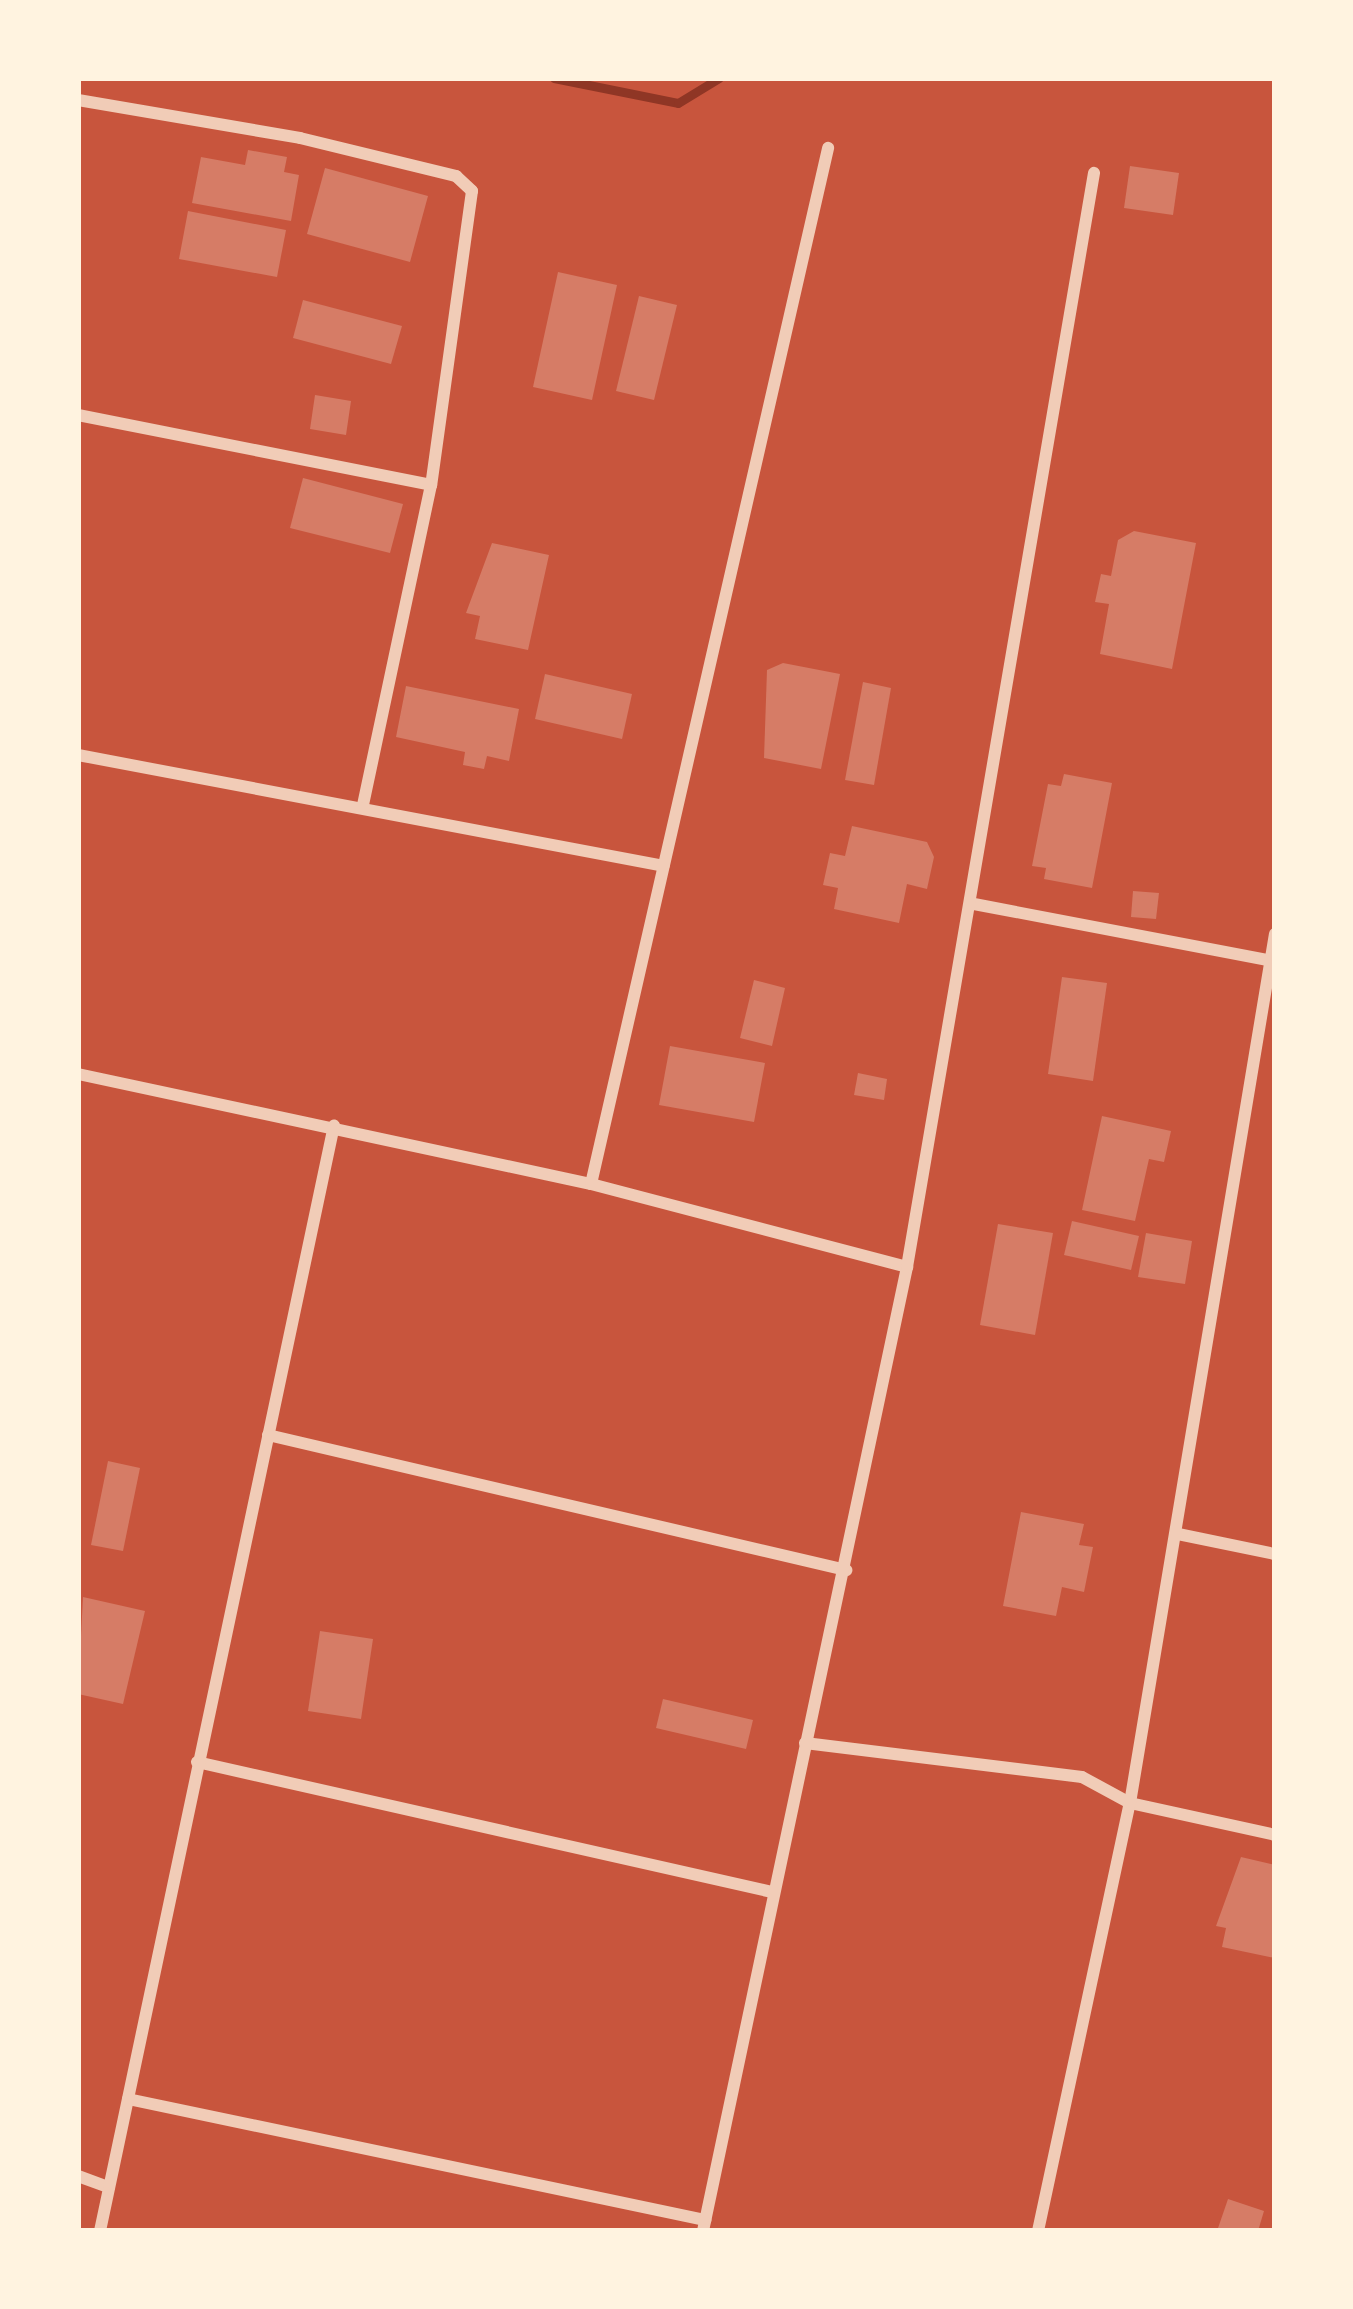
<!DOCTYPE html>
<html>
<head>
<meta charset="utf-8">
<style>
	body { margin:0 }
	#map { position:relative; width:1353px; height:2309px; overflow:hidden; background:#c8553d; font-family:Figtree,sans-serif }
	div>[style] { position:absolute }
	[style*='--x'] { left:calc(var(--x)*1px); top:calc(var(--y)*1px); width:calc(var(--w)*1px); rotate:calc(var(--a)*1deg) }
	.stream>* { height:9px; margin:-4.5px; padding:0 4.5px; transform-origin:4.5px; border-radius:4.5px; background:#8f3625 }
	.building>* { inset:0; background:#d67c66 }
	.minor>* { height:12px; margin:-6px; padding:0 6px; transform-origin:6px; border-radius:6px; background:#f1ccb7 }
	span { translate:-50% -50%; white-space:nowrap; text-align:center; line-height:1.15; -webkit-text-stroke:10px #fff3e0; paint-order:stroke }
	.frame { position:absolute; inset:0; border:81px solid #fff3e0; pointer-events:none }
</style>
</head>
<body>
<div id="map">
	<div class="stream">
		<i style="--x:554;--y:78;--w:126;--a:11.4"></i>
		<i style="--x:678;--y:103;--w:48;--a:-31.4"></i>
	</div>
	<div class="building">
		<i style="clip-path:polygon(248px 150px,287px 157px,284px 172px,299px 175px,291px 221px,192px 203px,201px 157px,245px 165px)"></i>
		<i style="clip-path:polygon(1130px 166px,1179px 173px,1173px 215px,1124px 208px)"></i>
		<i style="clip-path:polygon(325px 168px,428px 196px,410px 262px,307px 234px)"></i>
		<i style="clip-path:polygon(188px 211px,286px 230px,277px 277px,179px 259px)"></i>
		<i style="clip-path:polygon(558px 272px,617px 285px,592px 400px,533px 387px)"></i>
		<i style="clip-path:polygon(639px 296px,677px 305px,654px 400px,616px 391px)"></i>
		<i style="clip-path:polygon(303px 300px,402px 326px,391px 364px,293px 338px)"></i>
		<i style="clip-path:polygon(315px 395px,351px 401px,346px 435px,310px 429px)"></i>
		<i style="clip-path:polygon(303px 478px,403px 504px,390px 553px,290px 528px)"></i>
		<i style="clip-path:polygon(1134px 531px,1196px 543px,1172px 669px,1100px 654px,1109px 604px,1095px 602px,1101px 574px,1111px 576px,1118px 540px)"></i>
		<i style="clip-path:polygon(492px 543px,549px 555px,528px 650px,475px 639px,480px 616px,466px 613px)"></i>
		<i style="clip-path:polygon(783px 663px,840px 674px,821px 769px,764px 758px,767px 670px)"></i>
		<i style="clip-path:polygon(545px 674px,632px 694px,622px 739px,535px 719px)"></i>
		<i style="clip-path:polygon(863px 682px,891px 688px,874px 785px,845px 780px)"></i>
		<i style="clip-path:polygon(406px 686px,519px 709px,509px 761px,487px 756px,484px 769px,463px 765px,465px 752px,396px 737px)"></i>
		<i style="clip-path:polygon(1064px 774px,1112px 783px,1092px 888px,1044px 879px,1046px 868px,1032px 866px,1048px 784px,1061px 786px)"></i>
		<i style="clip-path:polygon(852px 826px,927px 842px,934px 857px,927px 889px,907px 884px,899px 923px,834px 909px,838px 888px,823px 885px,830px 853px,845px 856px)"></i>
		<i style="clip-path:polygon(1133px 891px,1159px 893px,1156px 919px,1131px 917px)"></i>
		<i style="clip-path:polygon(1062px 977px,1107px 983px,1093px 1081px,1048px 1074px)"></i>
		<i style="clip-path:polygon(754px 980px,785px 988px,772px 1046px,740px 1038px)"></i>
		<i style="clip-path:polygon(670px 1046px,765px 1063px,754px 1122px,659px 1105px)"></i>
		<i style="clip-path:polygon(858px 1073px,887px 1079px,884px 1100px,854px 1095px)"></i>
		<i style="clip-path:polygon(1102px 1116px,1171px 1131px,1164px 1162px,1149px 1159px,1135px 1221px,1082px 1210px)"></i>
		<i style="clip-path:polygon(1072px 1221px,1139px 1236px,1131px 1270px,1064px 1255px)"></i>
		<i style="clip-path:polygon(998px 1224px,1053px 1233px,1035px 1335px,980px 1325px)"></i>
		<i style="clip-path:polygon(1146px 1233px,1192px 1241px,1185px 1284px,1138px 1277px)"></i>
		<i style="clip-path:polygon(108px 1461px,140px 1468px,123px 1551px,91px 1545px)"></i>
		<i style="clip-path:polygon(1021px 1512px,1084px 1524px,1079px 1545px,1093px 1547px,1084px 1592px,1062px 1587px,1056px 1616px,1003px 1606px)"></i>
		<i style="clip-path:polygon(83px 1597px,145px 1611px,123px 1704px,78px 1694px)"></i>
		<i style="clip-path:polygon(320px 1631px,373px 1639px,361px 1719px,308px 1711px)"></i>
		<i style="clip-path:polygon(663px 1699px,753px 1720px,746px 1749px,656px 1728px)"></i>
		<i style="clip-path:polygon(1241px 1857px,1275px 1865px,1275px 1958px,1222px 1947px,1226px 1928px,1216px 1926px)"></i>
		<i style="clip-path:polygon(1228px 2199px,1264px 2211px,1258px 2231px,1217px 2231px)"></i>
	</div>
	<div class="minor">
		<i style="--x:78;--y:100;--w:225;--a:9.7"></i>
		<i style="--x:300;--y:138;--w:161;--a:13.7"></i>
		<i style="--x:456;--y:176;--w:22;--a:43"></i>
		<i style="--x:472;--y:191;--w:297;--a:97.9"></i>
		<i style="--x:431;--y:485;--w:326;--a:102"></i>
		<i style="--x:78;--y:415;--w:360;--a:11.2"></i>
		<i style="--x:78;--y:755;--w:596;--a:10.73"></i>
		<i style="--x:974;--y:904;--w:305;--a:10.8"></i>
		<i style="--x:78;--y:1074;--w:525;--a:12.1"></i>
		<i style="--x:591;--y:1184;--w:327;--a:14.7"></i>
		<i style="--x:591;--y:1184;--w:1063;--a:-77.11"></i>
		<i style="--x:268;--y:1435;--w:594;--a:13.15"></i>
		<i style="--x:1178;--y:1534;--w:99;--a:11.7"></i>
		<i style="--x:805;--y:1743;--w:279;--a:7"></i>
		<i style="--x:1082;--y:1777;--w:55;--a:28.4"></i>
		<i style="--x:1130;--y:1803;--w:148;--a:12.4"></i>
		<i style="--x:197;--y:1762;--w:590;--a:12.74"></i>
		<i style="--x:128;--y:2099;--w:590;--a:11.84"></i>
		<i style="--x:78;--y:2176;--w:33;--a:20"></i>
		<i style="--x:100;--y:2231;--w:1130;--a:-78.05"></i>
		<i style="--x:703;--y:2231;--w:985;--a:-78.05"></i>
		<i style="--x:907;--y:1267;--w:1110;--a:-80.3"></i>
		<i style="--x:1038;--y:2231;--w:438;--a:-77.9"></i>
		<i style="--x:1130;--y:1803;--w:881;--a:-80.53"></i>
	</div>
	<div class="frame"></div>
</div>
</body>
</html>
